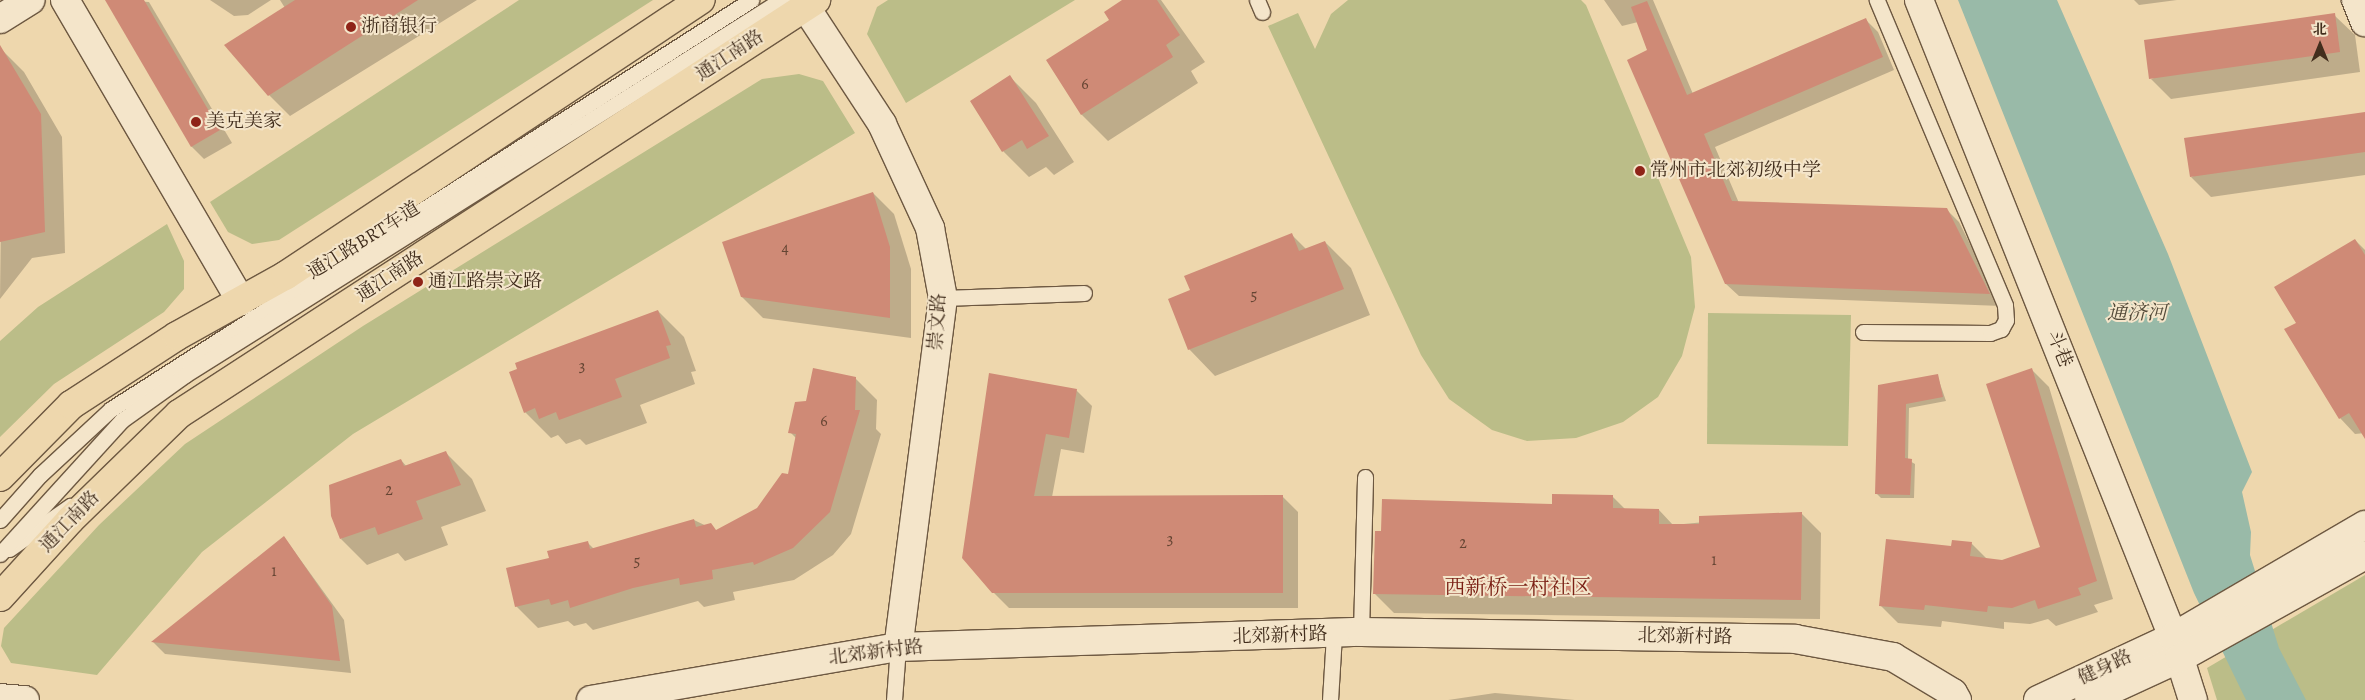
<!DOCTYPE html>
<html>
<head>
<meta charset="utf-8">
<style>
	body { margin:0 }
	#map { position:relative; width:2365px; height:700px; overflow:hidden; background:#eed7ad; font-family:Alegreya,"Noto Serif SC",serif }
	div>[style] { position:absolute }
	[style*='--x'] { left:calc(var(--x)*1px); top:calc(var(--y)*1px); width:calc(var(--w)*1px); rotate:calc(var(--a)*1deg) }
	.green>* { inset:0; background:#bbbd88 }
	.water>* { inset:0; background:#99baa8 }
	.shadow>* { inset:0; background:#0003 }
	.building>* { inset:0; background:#cf8a76 }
	.roads { filter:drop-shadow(1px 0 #6d5841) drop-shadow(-1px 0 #6d5841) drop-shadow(0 1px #6d5841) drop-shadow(0 -1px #6d5841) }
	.lane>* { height:15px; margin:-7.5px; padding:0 7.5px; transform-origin:7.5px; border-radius:7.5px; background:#f4e5ca }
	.street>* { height:28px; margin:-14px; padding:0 14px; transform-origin:14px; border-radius:14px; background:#f4e5ca }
	.secondary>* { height:28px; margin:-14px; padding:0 14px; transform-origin:14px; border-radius:14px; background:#f4e5ca }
	.primary>* { height:28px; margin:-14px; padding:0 14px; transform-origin:14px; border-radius:14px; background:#eed7ad }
	.dots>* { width:14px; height:14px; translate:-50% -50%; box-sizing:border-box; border:2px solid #f4e5ca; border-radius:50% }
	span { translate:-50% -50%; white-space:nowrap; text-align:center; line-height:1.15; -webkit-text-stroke:4px #f4e5ca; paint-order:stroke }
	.number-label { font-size:16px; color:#654533 }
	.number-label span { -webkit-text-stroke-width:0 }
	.poi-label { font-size:19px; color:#422e1d }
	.left { translate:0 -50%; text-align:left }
	.street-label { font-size:19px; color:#422e1d }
	.water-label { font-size:20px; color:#534a39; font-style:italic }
	.quarter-label { font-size:21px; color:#7a1f14 }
	.north { position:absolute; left:2295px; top:20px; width:50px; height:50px; -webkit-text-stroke:4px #f4e5ca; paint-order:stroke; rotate:0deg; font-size:14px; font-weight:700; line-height:20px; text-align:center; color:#422e1d }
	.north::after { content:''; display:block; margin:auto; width:18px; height:22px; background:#422e1d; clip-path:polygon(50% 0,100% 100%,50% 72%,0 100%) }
</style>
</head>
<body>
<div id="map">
	<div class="green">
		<i style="clip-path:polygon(519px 0,653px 0,279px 240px,252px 244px,228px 232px,210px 202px)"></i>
		<i style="clip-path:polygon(888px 0,1075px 0,906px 103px,867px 34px,877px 7px)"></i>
		<i style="clip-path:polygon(1348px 0,1581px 0,1586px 5px,1691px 257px,1695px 307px,1682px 356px,1658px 397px,1623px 422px,1576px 438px,1527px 441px,1492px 430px,1449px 399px,1421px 355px,1268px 26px,1298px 13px,1315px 49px,1331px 14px)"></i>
		<i style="clip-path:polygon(799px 74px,823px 81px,855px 133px,353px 434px,202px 552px,97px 675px,11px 663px,1px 646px,4px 628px,99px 525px,185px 444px,363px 326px,762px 79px)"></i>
		<i style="clip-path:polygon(167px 224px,184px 261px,184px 289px,164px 312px,54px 384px,0 437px,0 341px,38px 307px)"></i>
		<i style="clip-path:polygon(1708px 313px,1851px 315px,1848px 446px,1707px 444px)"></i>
		<i style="clip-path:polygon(2365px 575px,2365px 700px,2217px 700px,2207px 668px)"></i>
	</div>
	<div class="water">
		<i style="clip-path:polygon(1958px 0,2057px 0,2168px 254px,2252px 472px,2242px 492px,2251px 532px,2250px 555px,2279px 648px,2306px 700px,2246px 700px,2194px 593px)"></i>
	</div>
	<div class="shadow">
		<i style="clip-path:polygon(118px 0,149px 2px,232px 143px,204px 159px,192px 147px)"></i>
		<i style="clip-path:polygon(210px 0,271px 0,248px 15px,234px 16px)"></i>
		<i style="clip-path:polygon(280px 0,477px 0,290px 116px,269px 95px,285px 8px)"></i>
		<i style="clip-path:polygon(1124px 0,1161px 0,1205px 62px,1191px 71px,1198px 83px,1108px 141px,1082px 115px,1048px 60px,1111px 20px)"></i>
		<i style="clip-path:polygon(1604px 0,1653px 0,1693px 94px,1865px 19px,1878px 32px,1894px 70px,1715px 147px,1739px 203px,1947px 210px,1959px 222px,2001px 306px,1739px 296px,1726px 284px,1638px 22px,1622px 26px)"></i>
		<i style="clip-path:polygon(2134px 0,2177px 0,2139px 5px)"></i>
		<i style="clip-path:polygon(2334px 15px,2355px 35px,2360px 72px,2171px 99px,2151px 79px)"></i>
		<i style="clip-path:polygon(3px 51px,24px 72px,62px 137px,65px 253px,32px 258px,0 299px)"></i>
		<i style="clip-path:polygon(1010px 77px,1036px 103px,1074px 162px,1054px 175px,1046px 167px,1029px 177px,1003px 151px,971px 101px)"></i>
		<i style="clip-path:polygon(2365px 114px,2365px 175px,2211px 197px,2191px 177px)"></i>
		<i style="clip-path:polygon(873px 193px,894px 214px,911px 269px,911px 338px,763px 318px,742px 297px)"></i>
		<i style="clip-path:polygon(1292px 235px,1307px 250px,1325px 242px,1351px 268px,1370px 315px,1215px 376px,1189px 349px,1192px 291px)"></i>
		<i style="clip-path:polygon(2355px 240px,2365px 250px,2365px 433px,2355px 434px,2340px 418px,2297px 323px)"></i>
		<i style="clip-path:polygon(658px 311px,684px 337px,696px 371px,691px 372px,695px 384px,640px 405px,647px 423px,586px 445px,580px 439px,566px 444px,558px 435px,551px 438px,525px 412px)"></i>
		<i style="clip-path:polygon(2032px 370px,2049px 387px,2113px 599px,2094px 605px,2098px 612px,2056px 626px,2048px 619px,2030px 624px,2004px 622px,2004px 629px,1942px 621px,1941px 627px,1898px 623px,1881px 606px,1952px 548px,1971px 543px,1987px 559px,2002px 561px,2042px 548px)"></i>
		<i style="clip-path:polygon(990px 375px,1076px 390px,1092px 406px,1084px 453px,1061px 449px,1052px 497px,1282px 496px,1298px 512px,1298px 608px,1009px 608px,993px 592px)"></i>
		<i style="clip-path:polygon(1937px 375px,1946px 401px,1909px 408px,1908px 460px,1915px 464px,1914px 498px,1881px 498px,1877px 494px,1879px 386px)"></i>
		<i style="clip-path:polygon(855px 378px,877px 400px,876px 429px,881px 434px,851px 534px,833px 555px,794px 580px,733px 592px,735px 600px,704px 607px,698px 601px,593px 630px,586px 623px,574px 626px,568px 621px,538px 628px,516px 606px,551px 559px,588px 543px,594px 549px,694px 520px,717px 531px,758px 509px,789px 476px,797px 439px,790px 432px,807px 403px)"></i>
		<i style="clip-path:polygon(446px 453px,472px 479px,486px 511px,441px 527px,448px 545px,405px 561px,398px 553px,367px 565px,341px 539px,401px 460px,407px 467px)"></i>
		<i style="clip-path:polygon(1612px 496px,1626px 510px,1659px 510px,1673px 525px,1801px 513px,1821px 533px,1820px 619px,1394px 613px,1375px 594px,1553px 505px)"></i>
		<i style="clip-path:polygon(284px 537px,344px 620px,351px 673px,165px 654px,153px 642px)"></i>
		<i style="clip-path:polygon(1495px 693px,1575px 700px,1448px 700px)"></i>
	</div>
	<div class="building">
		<i style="clip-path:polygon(105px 0,144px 0,220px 130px,191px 147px)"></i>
		<i style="clip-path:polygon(295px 0,418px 0,268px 96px,224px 45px)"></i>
		<i style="clip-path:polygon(1122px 0,1157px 0,1180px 35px,1166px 45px,1173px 57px,1081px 115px,1046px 60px,1109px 20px,1104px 12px)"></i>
		<i style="clip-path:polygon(1647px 1px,1687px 95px,1866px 18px,1883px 57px,1704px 134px,1732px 201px,1947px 208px,1990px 294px,1725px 284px,1627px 60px,1647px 50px,1631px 7px)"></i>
		<i style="clip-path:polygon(2335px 13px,2340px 52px,2149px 79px,2144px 40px)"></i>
		<i style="clip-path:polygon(0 45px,41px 114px,45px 232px,0 242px)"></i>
		<i style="clip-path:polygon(1010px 75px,1049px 136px,1027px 149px,1022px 140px,1002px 152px,970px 101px)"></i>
		<i style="clip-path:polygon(2365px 112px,2365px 152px,2190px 177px,2184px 138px)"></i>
		<i style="clip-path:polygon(873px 192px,890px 247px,890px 318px,741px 297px,722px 242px)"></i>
		<i style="clip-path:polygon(1292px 233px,1299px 251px,1325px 241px,1344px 289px,1188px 350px,1168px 299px,1190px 290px,1184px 276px)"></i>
		<i style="clip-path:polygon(2355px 239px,2365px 255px,2365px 439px,2349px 413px,2339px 419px,2284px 329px,2296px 323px,2274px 287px)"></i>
		<i style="clip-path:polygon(658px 310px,671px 345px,666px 346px,670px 358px,615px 379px,622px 397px,559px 420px,556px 412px,539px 419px,535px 408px,524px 413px,509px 372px,517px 369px,515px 363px)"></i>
		<i style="clip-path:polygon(813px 368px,856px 377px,855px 410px,860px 410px,830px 512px,793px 548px,754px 565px,753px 562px,712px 570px,713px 579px,680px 585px,679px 578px,633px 588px,570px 608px,568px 600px,551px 605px,549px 599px,515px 607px,506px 568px,549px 558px,547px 551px,588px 541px,590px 549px,694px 519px,696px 527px,711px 523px,716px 530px,757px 508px,782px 473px,788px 474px,796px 434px,788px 433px,795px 402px,806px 401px)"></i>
		<i style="clip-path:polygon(2032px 368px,2097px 581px,2078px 588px,2081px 595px,2038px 609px,2035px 600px,2012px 608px,1988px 606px,1987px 612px,1925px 605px,1924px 610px,1879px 606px,1886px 539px,1951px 546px,1952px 540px,1972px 542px,1970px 556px,2002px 560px,2040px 547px,1986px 384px)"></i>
		<i style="clip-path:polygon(989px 373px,1077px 389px,1069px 438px,1046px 434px,1034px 496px,1283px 495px,1283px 593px,992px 593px,962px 558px)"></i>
		<i style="clip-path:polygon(1938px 374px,1943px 397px,1906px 404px,1905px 458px,1912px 459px,1910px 495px,1875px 494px,1878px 385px)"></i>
		<i style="clip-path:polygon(446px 451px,461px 485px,416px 501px,423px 519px,378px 535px,375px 527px,340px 539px,331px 516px,329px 485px,401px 459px,404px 466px)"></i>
		<i style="clip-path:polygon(1552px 494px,1613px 495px,1613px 508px,1659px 509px,1659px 524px,1699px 524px,1699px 516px,1802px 512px,1801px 600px,1373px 594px,1375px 531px,1381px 531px,1382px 499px,1552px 504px)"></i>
		<i style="clip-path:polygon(284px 536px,332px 606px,340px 661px,151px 642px)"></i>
	</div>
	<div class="roads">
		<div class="lane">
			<i style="--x:1257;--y:0;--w:13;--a:67"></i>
			<i style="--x:943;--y:298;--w:141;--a:-2"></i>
			<i style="--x:1863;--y:332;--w:127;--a:0.5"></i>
			<i style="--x:1990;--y:333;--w:12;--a:-20"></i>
			<i style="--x:2001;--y:329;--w:10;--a:-61"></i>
			<i style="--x:2006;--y:320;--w:15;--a:-94"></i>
			<i style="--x:2005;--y:305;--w:331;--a:-112.8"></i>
			<i style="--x:0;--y:520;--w:60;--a:-48.4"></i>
			<i style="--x:40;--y:475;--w:97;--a:-42.9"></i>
			<i style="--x:111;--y:409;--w:760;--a:-32.58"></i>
			<i style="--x:9;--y:549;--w:75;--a:-35.2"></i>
			<i style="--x:0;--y:554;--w:181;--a:-47.7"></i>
			<i style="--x:122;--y:420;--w:77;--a:-35.5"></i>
			<i style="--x:185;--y:375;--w:704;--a:-32.18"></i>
			<i style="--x:1361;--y:632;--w:155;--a:-88.5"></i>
			<i style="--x:894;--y:700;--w:53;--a:-85.7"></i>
			<i style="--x:1330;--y:700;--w:65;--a:-86.5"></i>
		</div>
		<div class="street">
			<i style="--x:65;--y:0;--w:349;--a:59.7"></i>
			<i style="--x:801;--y:0;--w:148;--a:56.8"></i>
			<i style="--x:882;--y:124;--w:115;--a:65.2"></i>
			<i style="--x:930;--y:228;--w:71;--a:79.5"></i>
			<i style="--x:943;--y:298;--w:352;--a:97.3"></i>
			<i style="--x:1919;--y:0;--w:686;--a:68.26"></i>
			<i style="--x:2173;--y:637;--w:66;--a:72.4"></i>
			<i style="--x:2356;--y:0;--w:24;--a:68"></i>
			<i style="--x:0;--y:19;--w:36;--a:-32"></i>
			<i style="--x:0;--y:698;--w:25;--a:5"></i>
			<i style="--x:591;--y:700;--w:312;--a:-9.8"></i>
			<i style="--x:898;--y:647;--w:463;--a:-1.9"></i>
			<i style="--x:1361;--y:632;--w:434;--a:0.9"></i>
			<i style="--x:1795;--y:639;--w:100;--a:10.4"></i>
			<i style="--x:1893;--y:657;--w:70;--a:31"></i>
			<i style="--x:1953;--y:693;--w:8;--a:60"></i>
		</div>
		<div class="secondary">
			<i style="--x:2038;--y:700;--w:149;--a:-25"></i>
			<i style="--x:2173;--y:637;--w:222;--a:-30.3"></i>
			<i style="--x:2089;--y:700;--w:100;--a:-24.8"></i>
			<i style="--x:2180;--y:658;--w:212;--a:-29.1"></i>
		</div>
		<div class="primary">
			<i style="--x:0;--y:477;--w:101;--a:-45.4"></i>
			<i style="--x:71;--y:405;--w:126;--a:-33.1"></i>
			<i style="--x:177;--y:336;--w:124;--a:-29.1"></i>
			<i style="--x:285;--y:276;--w:499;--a:-33.6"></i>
			<i style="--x:0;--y:597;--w:104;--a:-47.7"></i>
			<i style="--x:70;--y:520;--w:152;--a:-44.2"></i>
			<i style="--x:179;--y:414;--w:760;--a:-33.02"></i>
		</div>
	</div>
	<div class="dots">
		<i style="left:351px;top:27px;background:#8f2418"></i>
		<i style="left:196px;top:122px;background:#8f2418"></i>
		<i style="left:1640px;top:171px;background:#8f2418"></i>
		<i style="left:418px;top:282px;background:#8f2418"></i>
	</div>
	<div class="number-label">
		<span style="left:1085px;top:84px">6</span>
		<span style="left:785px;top:248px">4</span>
		<span style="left:1254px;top:295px">5</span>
		<span style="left:582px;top:366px">3</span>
		<span style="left:824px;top:421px">6</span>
		<span style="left:389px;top:490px">2</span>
		<span style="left:1170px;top:539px">3</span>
		<span style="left:1463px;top:543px">2</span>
		<span style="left:1714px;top:560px">1</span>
		<span style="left:637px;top:561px">5</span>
		<span style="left:274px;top:571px">1</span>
	</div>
	<div class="poi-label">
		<span class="left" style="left:361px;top:27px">浙商银行</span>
		<span class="left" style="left:206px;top:122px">美克美家</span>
		<span class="left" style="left:1650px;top:171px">常州市北郊初级中学</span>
		<span class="left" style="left:428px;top:282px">通江路崇文路</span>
	</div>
	<div class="street-label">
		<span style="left:730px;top:56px;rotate:-33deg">通江南路</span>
		<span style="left:364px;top:241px;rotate:-32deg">通江路BRT车道</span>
		<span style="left:390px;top:277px;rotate:-33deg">通江南路</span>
		<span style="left:938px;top:322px;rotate:-86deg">崇文路</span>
		<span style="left:2059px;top:349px;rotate:68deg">斗巷</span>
		<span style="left:70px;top:522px;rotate:-46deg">通江南路</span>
		<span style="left:1280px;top:636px;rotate:-2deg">北郊新村路</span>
		<span style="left:1685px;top:637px;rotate:1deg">北郊新村路</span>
		<span style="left:876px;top:653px;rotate:-7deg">北郊新村路</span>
		<span style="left:2105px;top:668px;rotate:-25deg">健身路</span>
	</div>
	<div class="water-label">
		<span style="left:2137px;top:312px">通济河</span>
	</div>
	<div class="quarter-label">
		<span style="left:1518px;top:587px">西新桥一村社区</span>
	</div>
	<div class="north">北</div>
</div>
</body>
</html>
